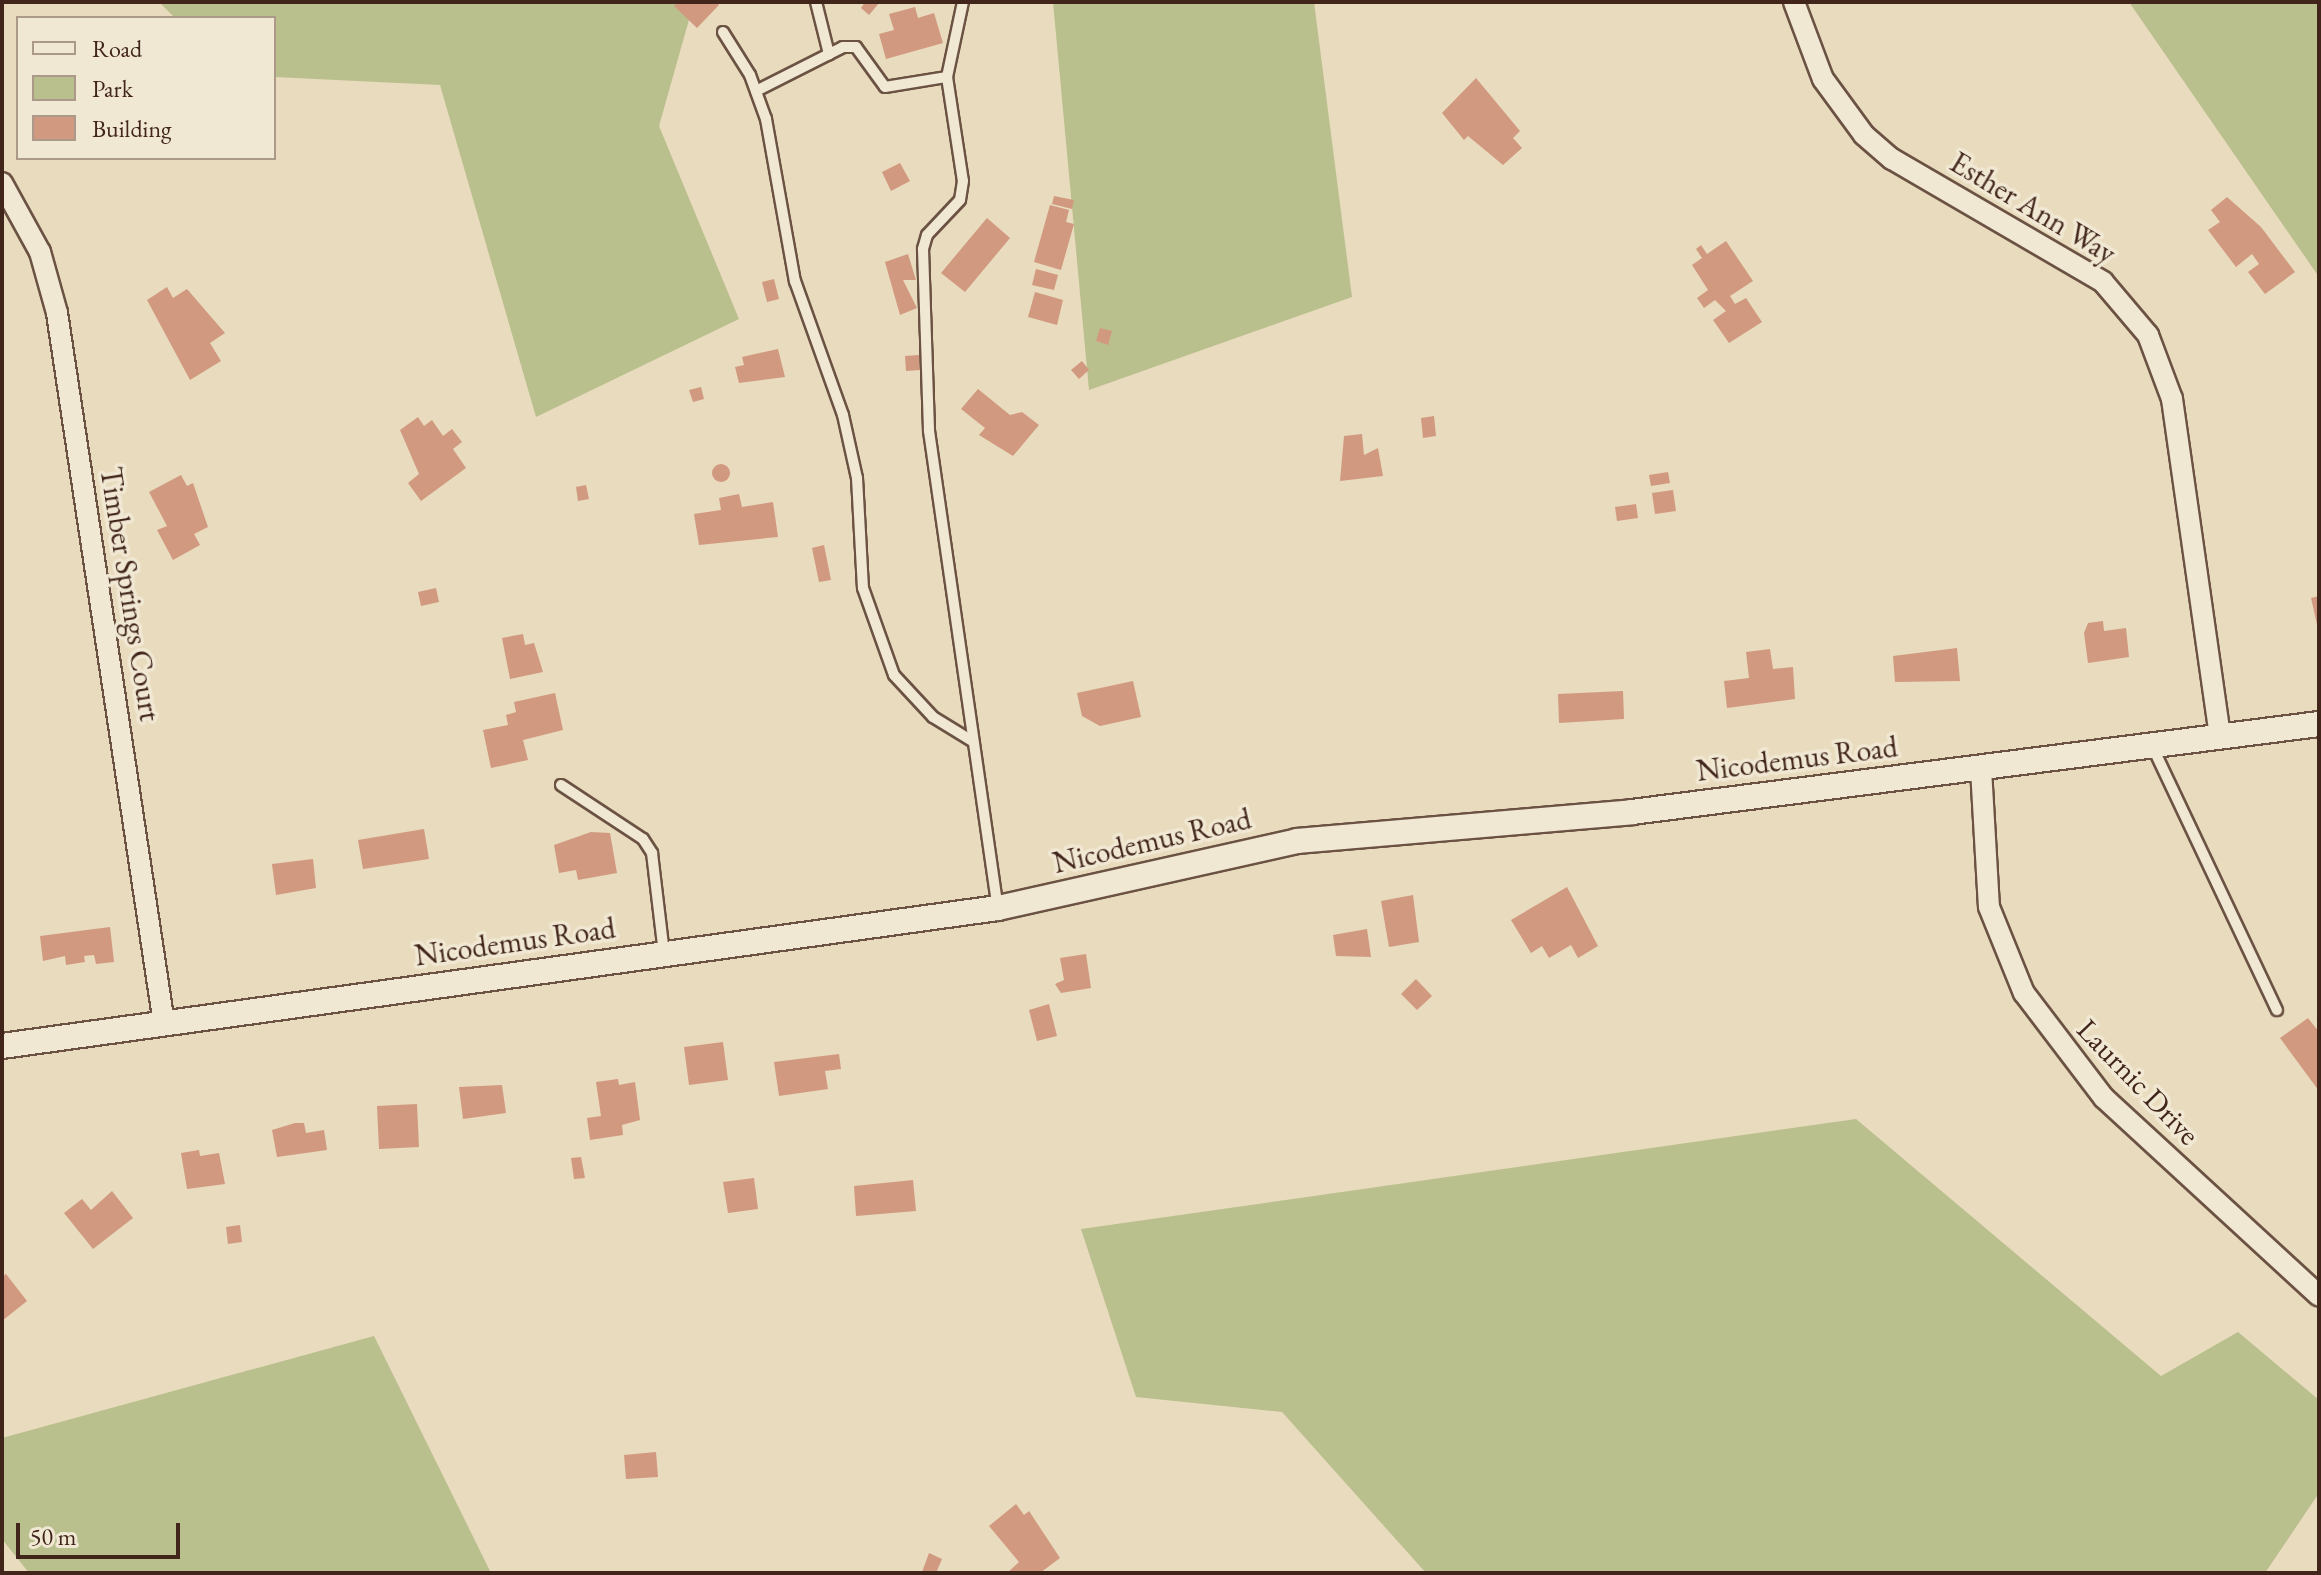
<!DOCTYPE html>
<html>
<head>
<meta charset="utf-8">
<style>
	body { margin:0 }
	#map { position:relative; width:2321px; height:1575px; overflow:hidden; background:#e9dbbd; font-family:"EB Garamond",serif }
	div>[style] { position:absolute }
	[style*='--x'] { left:calc(var(--x)*1px); top:calc(var(--y)*1px); width:calc(var(--w)*1px); rotate:calc(var(--a)*1deg) }
	.green>* { inset:0; background:#babf8e }
	.building>* { inset:0; background:#d19980 }
	.round { border-radius:50% }
	.roads { filter:drop-shadow(2px 0 #6b5243) drop-shadow(-2px 0 #6b5243) drop-shadow(0 2px #6b5243) drop-shadow(0 -2px #6b5243) }
	.service>* { height:10px; margin:-5px; padding:0 5px; transform-origin:5px; border-radius:5px; background:#f1e8d4 }
	.minor>* { height:20px; margin:-10px; padding:0 10px; transform-origin:10px; border-radius:10px; background:#f1e8d4 }
	.tertiary>* { height:24px; margin:-12px; padding:0 12px; transform-origin:12px; border-radius:12px; background:#f1e8d4 }
	span { translate:-50% -50%; white-space:nowrap; text-align:center; line-height:1.15; -webkit-text-stroke:7px #f1e8d4; paint-order:stroke }
	.street-label { font-size:30px; color:#41251a }
	.frame { position:absolute; inset:0; border:4px solid #41251a; pointer-events:none }
	.legend { position:absolute; left:16px; top:16px; width:260px; height:144px; box-sizing:border-box; background:#f1e8d4; border:2px solid #ab9a8a; margin:0; padding:10px 14px; list-style:none; font-size:24px; color:#41251a }
	.legend li { display:flex; align-items:center; gap:16px; height:40px }
	.legend b { width:40px; border:2px solid #ab9a8a }
	.scale { position:absolute; left:16px; top:1523px; width:164px; height:36px; box-sizing:border-box; border:4px solid #41251a; border-top:0; padding-left:10px; font-size:24px; line-height:28px; white-space:nowrap; color:#41251a; -webkit-text-stroke:6px #f1e8d4; paint-order:stroke }
</style>
</head>
<body>
<div id="map">
	<div class="green">
		<i style="clip-path:polygon(159px 2px,694px 2px,659px 126px,739px 319px,536px 417px,440px 85px,274px 77px,274px 18px,175px 18px)"></i>
		<i style="clip-path:polygon(1053px 2px,1314px 2px,1352px 297px,1089px 390px)"></i>
		<i style="clip-path:polygon(2129px 2px,2319px 2px,2319px 277px)"></i>
		<i style="clip-path:polygon(1856px 1119px,2161px 1376px,2238px 1332px,2319px 1400px,2319px 1493px,2265px 1573px,1426px 1573px,1282px 1412px,1136px 1397px,1081px 1229px)"></i>
		<i style="clip-path:polygon(374px 1336px,491px 1573px,29px 1573px,2px 1539px,2px 1438px)"></i>
	</div>
	<div class="building">
		<i style="clip-path:polygon(678px 2px,716px 2px,719px 5px,697px 28px,674px 6px)"></i>
		<i style="clip-path:polygon(865px 2px,880px 2px,869px 15px,861px 8px)"></i>
		<i style="clip-path:polygon(915px 7px,918px 18px,934px 13px,943px 43px,886px 59px,879px 34px,894px 30px,889px 14px)"></i>
		<i style="clip-path:polygon(1476px 78px,1520px 131px,1513px 138px,1522px 148px,1503px 165px,1468px 136px,1464px 140px,1442px 113px)"></i>
		<i style="clip-path:polygon(900px 163px,910px 181px,891px 191px,882px 172px)"></i>
		<i style="clip-path:polygon(1054px 196px,1074px 200px,1072px 209px,1052px 204px)"></i>
		<i style="clip-path:polygon(2227px 197px,2261px 227px,2295px 272px,2265px 294px,2248px 272px,2259px 264px,2252px 254px,2236px 267px,2208px 230px,2220px 222px,2211px 210px)"></i>
		<i style="clip-path:polygon(1050px 205px,1069px 210px,1066px 222px,1074px 224px,1061px 270px,1034px 262px)"></i>
		<i style="clip-path:polygon(987px 218px,1010px 238px,965px 292px,941px 273px)"></i>
		<i style="clip-path:polygon(1726px 241px,1753px 281px,1730px 296px,1735px 304px,1746px 298px,1762px 322px,1729px 343px,1713px 320px,1726px 311px,1715px 300px,1704px 308px,1697px 298px,1708px 290px,1692px 265px,1702px 258px,1696px 249px,1701px 245px,1707px 254px)"></i>
		<i style="clip-path:polygon(908px 254px,916px 280px,903px 280px,917px 308px,900px 315px,885px 262px)"></i>
		<i style="clip-path:polygon(1036px 269px,1058px 275px,1054px 290px,1032px 285px)"></i>
		<i style="clip-path:polygon(774px 279px,779px 299px,767px 302px,762px 282px)"></i>
		<i style="clip-path:polygon(167px 287px,173px 298px,187px 289px,225px 333px,210px 343px,221px 361px,190px 380px,147px 300px)"></i>
		<i style="clip-path:polygon(1035px 292px,1063px 300px,1057px 325px,1028px 317px)"></i>
		<i style="clip-path:polygon(1100px 328px,1112px 331px,1108px 345px,1096px 341px)"></i>
		<i style="clip-path:polygon(778px 349px,785px 377px,739px 383px,735px 367px,744px 365px,742px 357px)"></i>
		<i style="clip-path:polygon(919px 355px,920px 370px,906px 371px,905px 356px)"></i>
		<i style="clip-path:polygon(1082px 361px,1089px 370px,1079px 379px,1071px 370px)"></i>
		<i style="clip-path:polygon(701px 387px,704px 399px,693px 402px,689px 390px)"></i>
		<i style="clip-path:polygon(978px 389px,1010px 415px,1022px 412px,1039px 425px,1013px 456px,979px 435px,985px 428px,961px 409px)"></i>
		<i style="clip-path:polygon(1434px 416px,1436px 436px,1423px 438px,1421px 418px)"></i>
		<i style="clip-path:polygon(418px 417px,424px 426px,432px 420px,443px 436px,452px 429px,462px 442px,453px 449px,466px 468px,421px 501px,408px 483px,419px 474px,400px 430px)"></i>
		<i style="clip-path:polygon(1362px 434px,1364px 455px,1378px 448px,1383px 476px,1340px 481px,1344px 436px)"></i>
		<i class="round" style="left:712px;top:464px;width:18px;height:18px"></i>
		<i style="clip-path:polygon(1668px 472px,1670px 483px,1651px 486px,1649px 475px)"></i>
		<i style="clip-path:polygon(181px 475px,187px 486px,193px 483px,208px 527px,194px 534px,200px 545px,173px 560px,157px 530px,167px 526px,149px 492px)"></i>
		<i style="clip-path:polygon(586px 485px,589px 499px,578px 501px,576px 487px)"></i>
		<i style="clip-path:polygon(1673px 490px,1676px 511px,1655px 514px,1652px 493px)"></i>
		<i style="clip-path:polygon(739px 494px,742px 507px,773px 502px,778px 537px,699px 545px,694px 514px,721px 510px,719px 498px)"></i>
		<i style="clip-path:polygon(1636px 504px,1638px 518px,1617px 521px,1615px 507px)"></i>
		<i style="clip-path:polygon(824px 545px,831px 580px,819px 582px,812px 548px)"></i>
		<i style="clip-path:polygon(436px 588px,439px 602px,421px 606px,418px 592px)"></i>
		<i style="clip-path:polygon(2319px 596px,2319px 629px,2318px 629px,2311px 598px)"></i>
		<i style="clip-path:polygon(2103px 621px,2104px 631px,2126px 628px,2129px 657px,2088px 663px,2084px 633px,2088px 623px)"></i>
		<i style="clip-path:polygon(523px 634px,525px 645px,534px 643px,543px 672px,510px 679px,502px 638px)"></i>
		<i style="clip-path:polygon(1957px 648px,1960px 681px,1895px 682px,1893px 656px)"></i>
		<i style="clip-path:polygon(1770px 649px,1773px 669px,1793px 667px,1795px 699px,1727px 708px,1724px 681px,1749px 678px,1746px 652px)"></i>
		<i style="clip-path:polygon(1133px 681px,1141px 717px,1100px 726px,1082px 716px,1077px 693px)"></i>
		<i style="clip-path:polygon(1623px 691px,1624px 719px,1559px 723px,1558px 694px)"></i>
		<i style="clip-path:polygon(555px 693px,563px 730px,523px 740px,528px 760px,491px 768px,483px 730px,508px 725px,506px 715px,516px 712px,514px 702px)"></i>
		<i style="clip-path:polygon(424px 829px,429px 859px,363px 869px,358px 840px)"></i>
		<i style="clip-path:polygon(591px 832px,610px 833px,617px 873px,578px 880px,576px 870px,559px 873px,554px 845px)"></i>
		<i style="clip-path:polygon(313px 859px,316px 888px,276px 895px,272px 864px)"></i>
		<i style="clip-path:polygon(1567px 887px,1598px 946px,1578px 958px,1571px 945px,1549px 958px,1542px 946px,1531px 953px,1511px 920px)"></i>
		<i style="clip-path:polygon(1413px 895px,1419px 942px,1389px 947px,1381px 901px)"></i>
		<i style="clip-path:polygon(110px 927px,114px 962px,96px 964px,94px 955px,84px 956px,85px 962px,66px 965px,65px 956px,43px 961px,40px 936px)"></i>
		<i style="clip-path:polygon(1367px 929px,1371px 957px,1336px 956px,1333px 935px)"></i>
		<i style="clip-path:polygon(1086px 954px,1091px 988px,1061px 993px,1055px 984px,1064px 980px,1060px 958px)"></i>
		<i style="clip-path:polygon(1416px 979px,1432px 996px,1417px 1010px,1401px 994px)"></i>
		<i style="clip-path:polygon(1049px 1004px,1057px 1036px,1037px 1041px,1029px 1010px)"></i>
		<i style="clip-path:polygon(2308px 1018px,2319px 1032px,2319px 1091px,2280px 1038px)"></i>
		<i style="clip-path:polygon(723px 1042px,728px 1080px,689px 1085px,684px 1047px)"></i>
		<i style="clip-path:polygon(839px 1054px,841px 1069px,825px 1071px,828px 1089px,779px 1096px,774px 1062px)"></i>
		<i style="clip-path:polygon(618px 1079px,619px 1085px,635px 1082px,640px 1120px,622px 1125px,623px 1135px,590px 1140px,587px 1118px,601px 1116px,596px 1082px)"></i>
		<i style="clip-path:polygon(502px 1085px,506px 1113px,463px 1119px,459px 1087px)"></i>
		<i style="clip-path:polygon(417px 1104px,419px 1147px,379px 1149px,377px 1106px)"></i>
		<i style="clip-path:polygon(295px 1123px,304px 1123px,306px 1133px,324px 1130px,327px 1150px,277px 1157px,272px 1130px)"></i>
		<i style="clip-path:polygon(199px 1150px,200px 1156px,219px 1153px,225px 1184px,187px 1189px,181px 1153px)"></i>
		<i style="clip-path:polygon(581px 1157px,585px 1178px,574px 1179px,571px 1158px)"></i>
		<i style="clip-path:polygon(754px 1178px,758px 1209px,728px 1213px,723px 1182px)"></i>
		<i style="clip-path:polygon(913px 1180px,916px 1211px,856px 1216px,854px 1186px)"></i>
		<i style="clip-path:polygon(112px 1191px,133px 1218px,93px 1249px,64px 1213px,82px 1199px,91px 1210px)"></i>
		<i style="clip-path:polygon(240px 1225px,242px 1242px,228px 1244px,226px 1227px)"></i>
		<i style="clip-path:polygon(6px 1274px,27px 1301px,2px 1321px,2px 1277px)"></i>
		<i style="clip-path:polygon(656px 1452px,658px 1477px,626px 1479px,624px 1455px)"></i>
		<i style="clip-path:polygon(1016px 1504px,1024px 1515px,1029px 1511px,1060px 1558px,1040px 1573px,1007px 1573px,1019px 1562px,989px 1526px)"></i>
		<i style="clip-path:polygon(929px 1553px,942px 1559px,936px 1573px,922px 1572px)"></i>
	</div>
	<div class="roads">
		<div class="service">
			<i style="--x:816;--y:2;--w:54;--a:76"></i>
			<i style="--x:723;--y:32;--w:51;--a:57.9"></i>
			<i style="--x:750;--y:75;--w:47;--a:70"></i>
			<i style="--x:766;--y:119;--w:165;--a:79.9"></i>
			<i style="--x:795;--y:281;--w:142;--a:70.3"></i>
			<i style="--x:843;--y:415;--w:65;--a:77.5"></i>
			<i style="--x:857;--y:478;--w:110;--a:86.9"></i>
			<i style="--x:863;--y:588;--w:92;--a:70.4"></i>
			<i style="--x:894;--y:675;--w:57;--a:47.1"></i>
			<i style="--x:933;--y:717;--w:46;--a:31.6"></i>
			<i style="--x:947;--y:77;--w:77;--a:-78"></i>
			<i style="--x:756;--y:91;--w:97;--a:-26.8"></i>
			<i style="--x:843;--y:47;--w:13;--a:0"></i>
			<i style="--x:856;--y:47;--w:49;--a:54.1"></i>
			<i style="--x:885;--y:87;--w:63;--a:-9.2"></i>
			<i style="--x:947;--y:77;--w:105;--a:81.3"></i>
			<i style="--x:963;--y:181;--w:19;--a:99"></i>
			<i style="--x:960;--y:200;--w:48;--a:133.3"></i>
			<i style="--x:927;--y:235;--w:15;--a:106"></i>
			<i style="--x:923;--y:249;--w:182;--a:88.1"></i>
			<i style="--x:929;--y:431;--w:482;--a:81.8"></i>
			<i style="--x:2153;--y:748;--w:290;--a:64.7"></i>
			<i style="--x:561;--y:785;--w:98;--a:33.4"></i>
			<i style="--x:643;--y:839;--w:17;--a:57"></i>
			<i style="--x:652;--y:853;--w:102;--a:83.2"></i>
		</div>
		<div class="minor">
			<i style="--x:1794;--y:2;--w:82;--a:69.4"></i>
			<i style="--x:1823;--y:79;--w:69;--a:53.8"></i>
			<i style="--x:1864;--y:135;--w:37;--a:41"></i>
			<i style="--x:1892;--y:159;--w:244;--a:30.2"></i>
			<i style="--x:2103;--y:282;--w:70;--a:49.7"></i>
			<i style="--x:2148;--y:335;--w:68;--a:69.4"></i>
			<i style="--x:2172;--y:399;--w:339;--a:81.9"></i>
			<i style="--x:2;--y:183;--w:79;--a:61.2"></i>
			<i style="--x:40;--y:252;--w:63;--a:74.4"></i>
			<i style="--x:57;--y:313;--w:719;--a:81.44"></i>
			<i style="--x:1981;--y:769;--w:138;--a:86.7"></i>
			<i style="--x:1989;--y:907;--w:93;--a:67.9"></i>
			<i style="--x:2024;--y:993;--w:132;--a:52.7"></i>
			<i style="--x:2104;--y:1098;--w:292;--a:42.6"></i>
		</div>
		<div class="tertiary">
			<i style="--x:2;--y:1046;--w:1006;--a:-7.89"></i>
			<i style="--x:998;--y:908;--w:306;--a:-12.6"></i>
			<i style="--x:1297;--y:841;--w:336;--a:-4.9"></i>
			<i style="--x:1632;--y:812;--w:693;--a:-7.3"></i>
		</div>
	</div>
	<div class="street-label">
		<span style="left:2033px;top:208px;rotate:31deg">Esther Ann Way</span>
		<span style="left:130px;top:594px;rotate:81deg">Timber Springs Court</span>
		<span style="left:1797px;top:759px;rotate:-7deg">Nicodemus Road</span>
		<span style="left:1152px;top:841px;rotate:-13deg">Nicodemus Road</span>
		<span style="left:515px;top:942px;rotate:-8deg">Nicodemus Road</span>
		<span style="left:2138px;top:1082px;rotate:46deg">Laurnic Drive</span>
	</div>
	<div class="frame"></div>
	<ul class="legend">
	<li><b style="height:10px;background:#f1e8d4"></b>Road</li>
	<li><b style="height:22px;background:#babf8e"></b>Park</li>
	<li><b style="height:22px;background:#d19980"></b>Building</li>
	</ul>
	<div class="scale">50 m</div>
</div>
</body>
</html>
